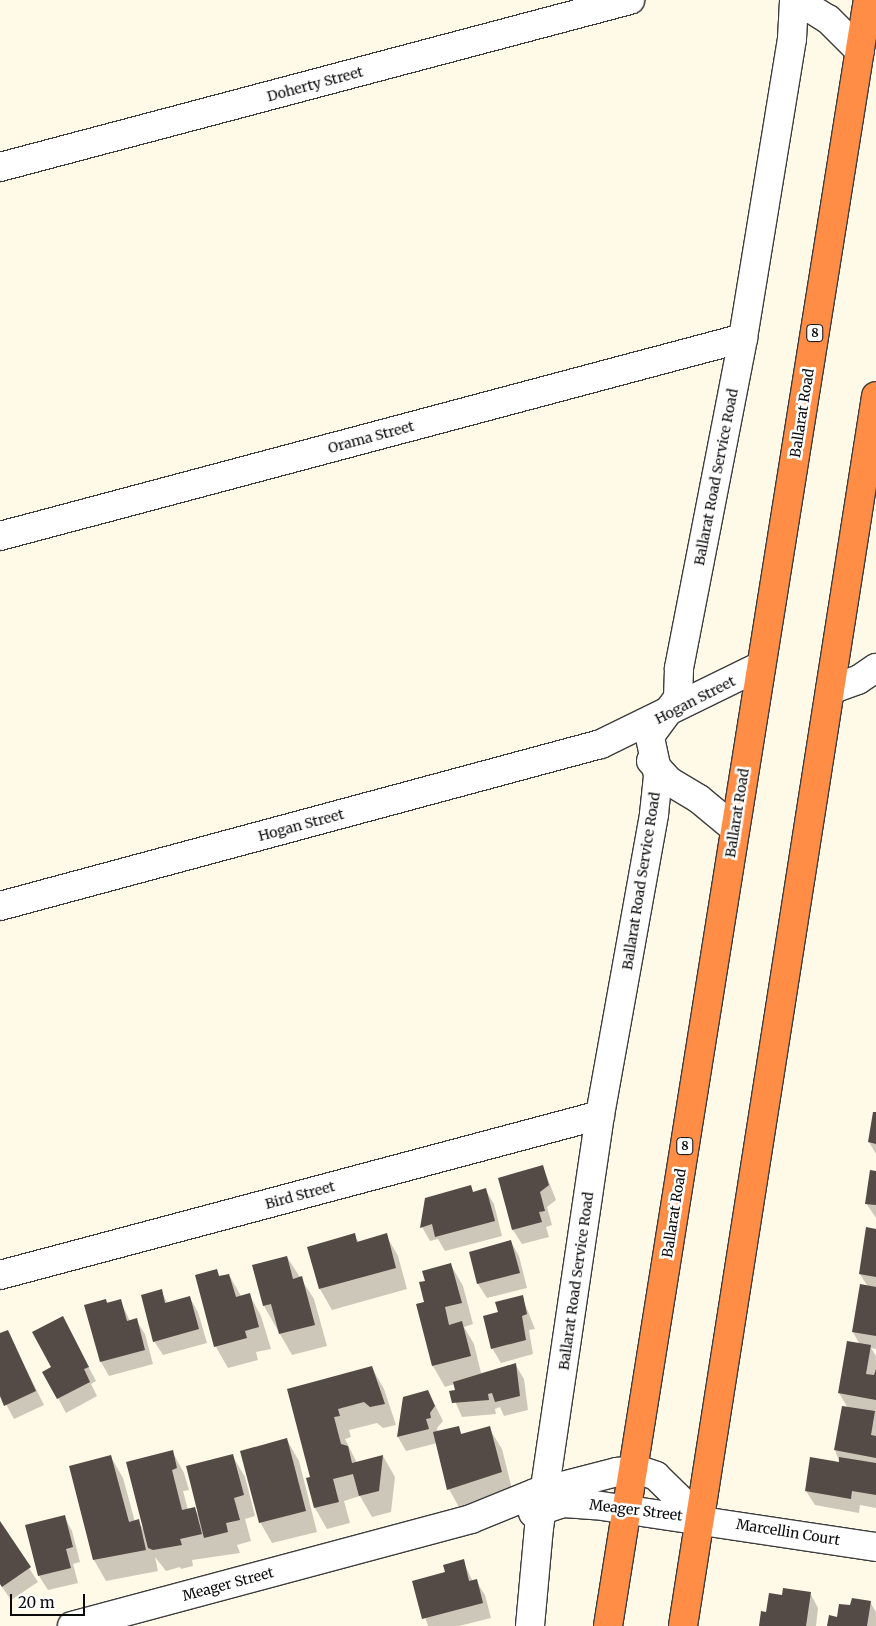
<!DOCTYPE html>
<html>
<head>
<meta charset="utf-8">
<style>
	body { margin:0 }
	#map { position:relative; width:876px; height:1626px; overflow:hidden; background:#fff9e7; font-family:Merriweather,serif }
	div>[style] { position:absolute }
	[style*='--x'] { left:calc(var(--x)*1px); top:calc(var(--y)*1px); width:calc(var(--w)*1px); rotate:calc(var(--a)*1deg) }
	.shadow>* { inset:0; background:#0003 }
	.building>* { inset:0; background:#544a46 }
	.roads { filter:drop-shadow(1px 0 #3d3d3d) drop-shadow(-1px 0 #3d3d3d) drop-shadow(0 1px #3d3d3d) drop-shadow(0 -1px #3d3d3d) }
	.minor>* { height:28px; margin:-14px; padding:0 14px; transform-origin:14px; border-radius:14px; background:#fff }
	.highway>* { height:28px; margin:-14px; padding:0 14px; transform-origin:14px; border-radius:14px; background:#ff8d45 }
	span { translate:-50% -50%; white-space:nowrap; text-align:center; line-height:1.15; -webkit-text-stroke:5px #fff; paint-order:stroke }
	.shield-label span { padding:1px 4px; background:#fff; border:1px solid; border-radius:4px; -webkit-text-stroke-width:0 }
	.shield-label { font-size:12px; color:#0a0a0a; font-weight:700 }
	.street-label { font-size:14px; color:#0a0a0a }
	.scale { position:absolute; left:10px; top:1594px; width:75px; height:22px; box-sizing:border-box; border:2px solid #0a0a0a; border-top:0; padding-left:6px; font-size:15px; line-height:18px; white-space:nowrap; color:#0a0a0a; -webkit-text-stroke:4px #fff; paint-order:stroke }
</style>
</head>
<body>
<div id="map">
	<div class="shadow">
		<i style="clip-path:polygon(876px 1113px,876px 1154px,869px 1142px)"></i>
		<i style="clip-path:polygon(543px 1167px,556px 1200px,547px 1207px,552px 1225px,546px 1227px,549px 1237px,522px 1244px,513px 1230px)"></i>
		<i style="clip-path:polygon(876px 1172px,876px 1218px,866px 1203px)"></i>
		<i style="clip-path:polygon(470px 1187px,473px 1193px,485px 1189px,494px 1204px,502px 1236px,445px 1251px,438px 1239px,430px 1241px,422px 1227px)"></i>
		<i style="clip-path:polygon(876px 1230px,876px 1349px,871px 1348px,876px 1356px,876px 1508px,860px 1505px,859px 1513px,815px 1505px,806px 1491px,840px 1464px,835px 1450px,848px 1408px,839px 1393px,860px 1345px,853px 1332px,868px 1287px,860px 1274px)"></i>
		<i style="clip-path:polygon(354px 1235px,359px 1242px,386px 1235px,398px 1256px,407px 1289px,332px 1310px,320px 1289px)"></i>
		<i style="clip-path:polygon(511px 1242px,519px 1256px,527px 1288px,487px 1298px,478px 1284px,470px 1253px)"></i>
		<i style="clip-path:polygon(287px 1257px,314px 1299px,327px 1346px,292px 1355px,264px 1306px)"></i>
		<i style="clip-path:polygon(451px 1265px,463px 1286px,473px 1324px,464px 1327px,474px 1344px,481px 1373px,515px 1364px,524px 1379px,528px 1410px,504px 1416px,500px 1407px,495px 1409px,496px 1414px,462px 1417px,451px 1392px,457px 1391px,455px 1384px,445px 1387px,433px 1366px,425px 1303px,427px 1282px)"></i>
		<i style="clip-path:polygon(216px 1270px,220px 1277px,229px 1275px,241px 1296px,249px 1294px,261px 1316px,271px 1349px,256px 1352px,258px 1360px,228px 1368px,216px 1347px,196px 1276px)"></i>
		<i style="clip-path:polygon(161px 1291px,168px 1304px,190px 1298px,198px 1312px,207px 1343px,163px 1355px,154px 1341px)"></i>
		<i style="clip-path:polygon(522px 1297px,535px 1329px,529px 1330px,533px 1354px,501px 1363px,492px 1348px,499px 1313px)"></i>
		<i style="clip-path:polygon(120px 1300px,130px 1321px,136px 1320px,145px 1334px,153px 1364px,109px 1376px,101px 1362px,86px 1306px)"></i>
		<i style="clip-path:polygon(7px 1331px,44px 1405px,14px 1419px,0 1393px,0 1335px)"></i>
		<i style="clip-path:polygon(70px 1332px,96px 1381px,91px 1384px,97px 1396px,66px 1413px,58px 1398px,52px 1368px)"></i>
		<i style="clip-path:polygon(372px 1368px,384px 1389px,396px 1425px,383px 1428px,377px 1423px,349px 1430px,351px 1437px,345px 1439px,357px 1463px,383px 1456px,395px 1477px,391px 1512px,372px 1517px,360px 1496px,344px 1501px,350px 1523px,327px 1529px,315px 1508px,308px 1479px,311px 1478px,288px 1390px)"></i>
		<i style="clip-path:polygon(428px 1391px,443px 1421px,437px 1428px,438px 1432px,458px 1427px,462px 1435px,489px 1428px,502px 1449px,513px 1493px,461px 1511px,449px 1489px,437px 1443px,406px 1451px,398px 1437px,404px 1398px)"></i>
		<i style="clip-path:polygon(287px 1440px,299px 1461px,317px 1532px,272px 1543px,260px 1522px)"></i>
		<i style="clip-path:polygon(172px 1451px,184px 1473px,189px 1490px,183px 1491px,188px 1510px,194px 1508px,198px 1514px,232px 1455px,245px 1477px,255px 1516px,245px 1519px,251px 1541px,237px 1545px,240px 1553px,192px 1560px,193px 1566px,181px 1569px,180px 1567px,166px 1571px,155px 1557px,158px 1571px,106px 1581px,94px 1560px,70px 1467px,111px 1457px,123px 1478px,135px 1522px,138px 1521px,145px 1532px)"></i>
		<i style="clip-path:polygon(64px 1516px,72px 1531px,80px 1562px,73px 1564px,78px 1583px,48px 1590px,39px 1576px,26px 1526px)"></i>
		<i style="clip-path:polygon(0 1523px,38px 1582px,11px 1600px,0 1584px)"></i>
		<i style="clip-path:polygon(463px 1561px,473px 1582px,476px 1581px,485px 1595px,491px 1618px,459px 1626px,428px 1626px,414px 1582px,446px 1573px)"></i>
		<i style="clip-path:polygon(810px 1593px,818px 1608px,816px 1626px,760px 1626px,783px 1596px)"></i>
		<i style="clip-path:polygon(870px 1602px,876px 1612px,876px 1626px,829px 1626px,852px 1607px)"></i>
	</div>
	<div class="building">
		<i style="clip-path:polygon(873px 1112px,876px 1112px,876px 1144px,868px 1142px)"></i>
		<i style="clip-path:polygon(543px 1165px,549px 1185px,540px 1192px,545px 1211px,539px 1212px,542px 1222px,512px 1230px,498px 1178px)"></i>
		<i style="clip-path:polygon(870px 1170px,876px 1171px,876px 1205px,865px 1204px)"></i>
		<i style="clip-path:polygon(471px 1185px,473px 1192px,486px 1188px,495px 1221px,435px 1237px,432px 1224px,420px 1228px,425px 1198px)"></i>
		<i style="clip-path:polygon(866px 1227px,876px 1229px,876px 1277px,859px 1274px)"></i>
		<i style="clip-path:polygon(355px 1233px,357px 1242px,387px 1233px,396px 1268px,319px 1289px,307px 1247px)"></i>
		<i style="clip-path:polygon(511px 1240px,520px 1273px,477px 1284px,469px 1252px)"></i>
		<i style="clip-path:polygon(287px 1256px,293px 1279px,302px 1276px,315px 1325px,279px 1334px,271px 1304px,263px 1306px,252px 1265px)"></i>
		<i style="clip-path:polygon(451px 1263px,462px 1303px,445px 1307px,449px 1325px,462px 1321px,471px 1356px,432px 1366px,416px 1304px,424px 1302px,419px 1282px,425px 1281px,422px 1271px)"></i>
		<i style="clip-path:polygon(217px 1269px,219px 1276px,229px 1274px,236px 1297px,250px 1293px,259px 1327px,245px 1331px,247px 1338px,214px 1347px,195px 1275px)"></i>
		<i style="clip-path:polygon(860px 1284px,876px 1287px,876px 1336px,852px 1332px)"></i>
		<i style="clip-path:polygon(162px 1289px,165px 1303px,190px 1296px,199px 1329px,153px 1342px,141px 1295px)"></i>
		<i style="clip-path:polygon(523px 1295px,527px 1314px,522px 1316px,526px 1340px,491px 1349px,483px 1316px,498px 1312px,495px 1302px)"></i>
		<i style="clip-path:polygon(106px 1299px,107px 1303px,121px 1299px,127px 1321px,137px 1318px,145px 1350px,100px 1362px,84px 1305px)"></i>
		<i style="clip-path:polygon(63px 1316px,89px 1367px,84px 1369px,90px 1382px,57px 1399px,42px 1372px,51px 1367px,32px 1332px)"></i>
		<i style="clip-path:polygon(8px 1330px,36px 1391px,4px 1406px,0 1396px,0 1333px)"></i>
		<i style="clip-path:polygon(847px 1341px,871px 1345px,866px 1374px,874px 1375px,876px 1369px,876px 1400px,838px 1393px)"></i>
		<i style="clip-path:polygon(516px 1363px,520px 1396px,495px 1402px,492px 1393px,488px 1394px,489px 1400px,452px 1403px,449px 1391px,455px 1390px,453px 1382px)"></i>
		<i style="clip-path:polygon(372px 1366px,385px 1404px,370px 1407px,364px 1402px,338px 1409px,340px 1416px,334px 1417px,341px 1444px,348px 1446px,352px 1463px,383px 1455px,379px 1491px,359px 1496px,353px 1474px,333px 1479px,339px 1502px,314px 1508px,306px 1478px,310px 1477px,287px 1389px)"></i>
		<i style="clip-path:polygon(428px 1390px,435px 1406px,430px 1413px,431px 1418px,426px 1419px,429px 1429px,397px 1437px,403px 1397px)"></i>
		<i style="clip-path:polygon(842px 1406px,875px 1411px,871px 1435px,876px 1436px,876px 1458px,834px 1450px)"></i>
		<i style="clip-path:polygon(459px 1426px,461px 1434px,490px 1426px,502px 1472px,447px 1490px,433px 1432px)"></i>
		<i style="clip-path:polygon(287px 1438px,306px 1511px,259px 1523px,240px 1451px)"></i>
		<i style="clip-path:polygon(173px 1450px,177px 1468px,172px 1470px,182px 1510px,195px 1507px,202px 1534px,180px 1539px,182px 1545px,153px 1550px,148px 1548px,126px 1462px)"></i>
		<i style="clip-path:polygon(233px 1454px,244px 1495px,234px 1498px,240px 1520px,226px 1523px,228px 1532px,204px 1538px,186px 1466px)"></i>
		<i style="clip-path:polygon(111px 1455px,129px 1522px,139px 1519px,146px 1550px,93px 1560px,69px 1466px)"></i>
		<i style="clip-path:polygon(810px 1457px,839px 1462px,839px 1457px,876px 1463px,876px 1495px,852px 1491px,851px 1499px,805px 1491px)"></i>
		<i style="clip-path:polygon(65px 1515px,73px 1547px,66px 1549px,71px 1568px,38px 1576px,25px 1525px)"></i>
		<i style="clip-path:polygon(0 1521px,31px 1567px,2px 1587px,0 1584px)"></i>
		<i style="clip-path:polygon(464px 1559px,469px 1581px,477px 1579px,483px 1603px,422px 1619px,412px 1581px,445px 1572px,443px 1565px)"></i>
		<i style="clip-path:polygon(783px 1588px,811px 1592px,806px 1626px,759px 1626px,761px 1611px,766px 1612px,769px 1593px,782px 1595px)"></i>
		<i style="clip-path:polygon(852px 1598px,871px 1601px,867px 1626px,827px 1626px,829px 1615px,837px 1617px,839px 1604px,850px 1605px)"></i>
	</div>
	<div class="roads">
		<div class="minor">
			<i style="--x:797;--y:0;--w:36;--a:32"></i>
			<i style="--x:828;--y:19;--w:45;--a:45"></i>
			<i style="--x:0;--y:167;--w:652;--a:-14.85"></i>
			<i style="--x:0;--y:536;--w:769;--a:-14.92"></i>
			<i style="--x:830;--y:690;--w:30;--a:-20"></i>
			<i style="--x:858;--y:680;--w:22;--a:-34"></i>
			<i style="--x:651;--y:761;--w:27;--a:48"></i>
			<i style="--x:669;--y:781;--w:35;--a:31"></i>
			<i style="--x:699;--y:799;--w:47;--a:39.8"></i>
			<i style="--x:0;--y:906;--w:622;--a:-15.09"></i>
			<i style="--x:601;--y:744;--w:177;--a:-26.1"></i>
			<i style="--x:0;--y:1275;--w:621;--a:-14.93"></i>
			<i style="--x:533;--y:1513;--w:33;--a:-18"></i>
			<i style="--x:564;--y:1503;--w:31;--a:4"></i>
			<i style="--x:595;--y:1505;--w:284;--a:8.5"></i>
			<i style="--x:72;--y:1626;--w:413;--a:-15"></i>
			<i style="--x:471;--y:1519;--w:69;--a:-22.1"></i>
			<i style="--x:535;--y:1493;--w:85;--a:-14.4"></i>
			<i style="--x:617;--y:1472;--w:22;--a:-5"></i>
			<i style="--x:639;--y:1470;--w:18;--a:19"></i>
			<i style="--x:656;--y:1476;--w:60;--a:44.3"></i>
			<i style="--x:530;--y:1626;--w:98;--a:-84.8"></i>
			<i style="--x:539;--y:1528;--w:417;--a:-81.6"></i>
			<i style="--x:600;--y:1115;--w:306;--a:-79.8"></i>
			<i style="--x:654;--y:814;--w:39;--a:-84"></i>
			<i style="--x:658;--y:775;--w:40;--a:-102"></i>
			<i style="--x:650;--y:736;--w:47;--a:-53.6"></i>
			<i style="--x:678;--y:698;--w:30;--a:-88"></i>
			<i style="--x:679;--y:668;--w:336;--a:-79"></i>
			<i style="--x:743;--y:338;--w:303;--a:-80.7"></i>
			<i style="--x:792;--y:39;--w:39;--a:-87"></i>
		</div>
		<div class="highway">
			<i style="--x:608;--y:1626;--w:1647;--a:-80.92"></i>
			<i style="--x:683;--y:1626;--w:1245;--a:-81.08"></i>
		</div>
	</div>
	<div class="shield-label">
		<span style="left:815px;top:333px">8</span>
		<span style="left:685px;top:1146px">8</span>
	</div>
	<div class="street-label">
		<span style="left:315px;top:84px;rotate:-15deg">Doherty Street</span>
		<span style="left:802px;top:413px;rotate:-81deg">Ballarat Road</span>
		<span style="left:371px;top:437px;rotate:-15deg">Orama Street</span>
		<span style="left:716px;top:477px;rotate:-79deg">Ballarat Road Service Road</span>
		<span style="left:695px;top:700px;rotate:-27deg">Hogan Street</span>
		<span style="left:737px;top:813px;rotate:-81deg">Ballarat Road</span>
		<span style="left:301px;top:825px;rotate:-15deg">Hogan Street</span>
		<span style="left:641px;top:881px;rotate:-81deg">Ballarat Road Service Road</span>
		<span style="left:300px;top:1195px;rotate:-15deg">Bird Street</span>
		<span style="left:674px;top:1213px;rotate:-81deg">Ballarat Road</span>
		<span style="left:576px;top:1281px;rotate:-82deg">Ballarat Road Service Road</span>
		<span style="left:636px;top:1510px;rotate:7deg">Meager Street</span>
		<span style="left:788px;top:1532px;rotate:9deg">Marcellin Court</span>
		<span style="left:228px;top:1584px;rotate:-15deg">Meager Street</span>
	</div>
	<div class="scale">20 m</div>
</div>
</body>
</html>
